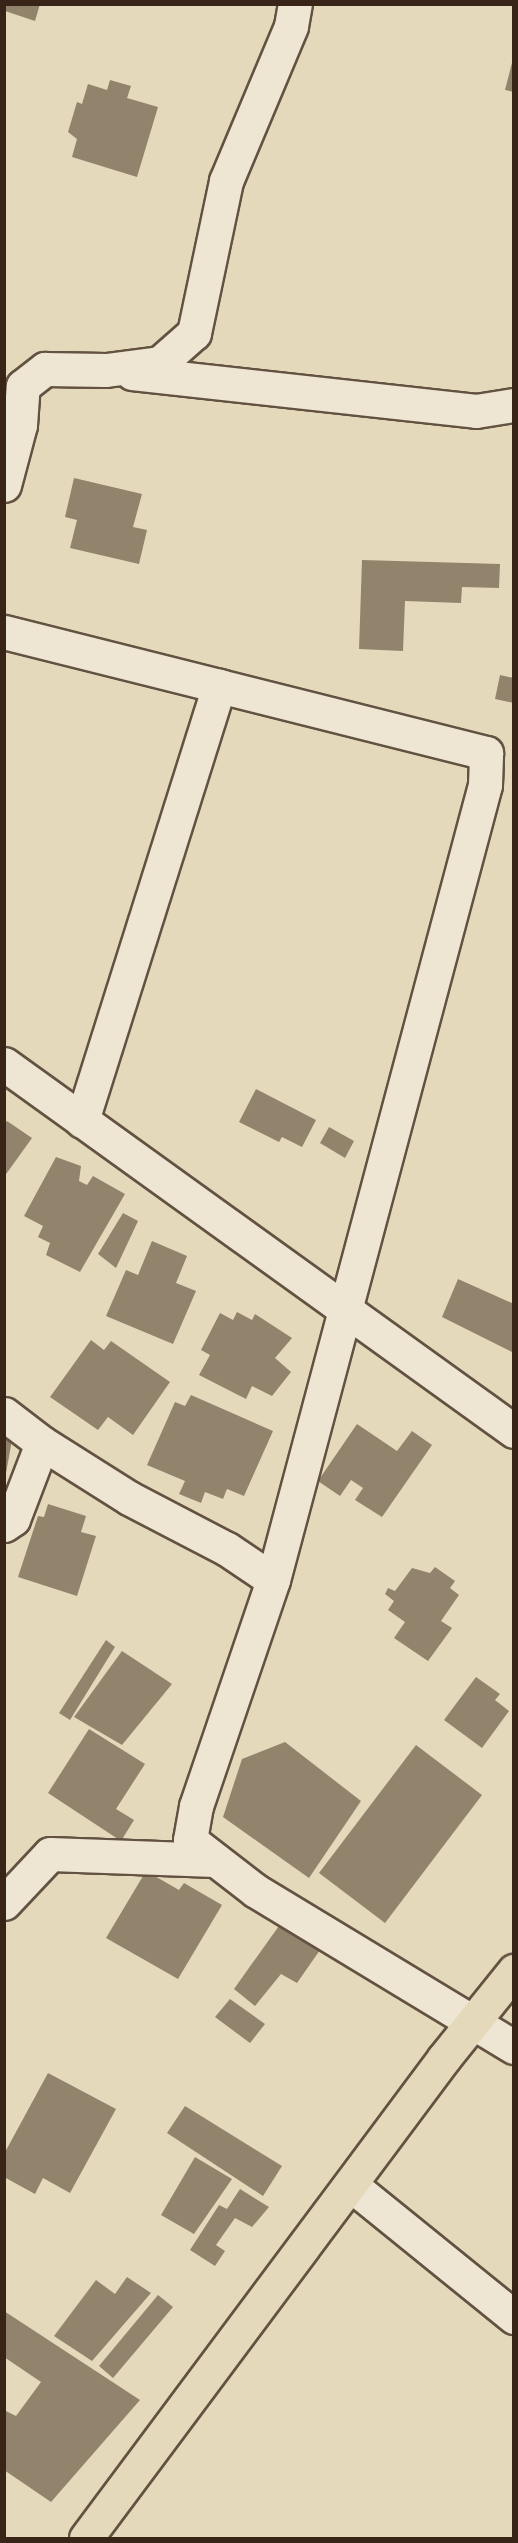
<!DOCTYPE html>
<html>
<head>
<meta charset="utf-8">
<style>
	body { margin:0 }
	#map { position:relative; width:518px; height:2543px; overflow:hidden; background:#e5d9bb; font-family:"IM FELL DW Pica",serif }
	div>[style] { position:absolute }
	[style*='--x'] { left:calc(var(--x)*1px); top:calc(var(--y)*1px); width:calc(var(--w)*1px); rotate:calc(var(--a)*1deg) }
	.building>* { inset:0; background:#92836d }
	.roads { filter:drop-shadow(2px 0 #635241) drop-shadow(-2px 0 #635241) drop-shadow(0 2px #635241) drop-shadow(0 -2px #635241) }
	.minor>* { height:33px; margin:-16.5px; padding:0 16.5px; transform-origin:16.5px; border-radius:16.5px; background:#eee6d3 }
	.major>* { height:33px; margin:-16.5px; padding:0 16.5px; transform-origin:16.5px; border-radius:16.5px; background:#e5d9bb }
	span { translate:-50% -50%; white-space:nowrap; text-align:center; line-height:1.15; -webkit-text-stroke:5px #eee6d3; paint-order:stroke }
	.frame { position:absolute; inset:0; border:6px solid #382518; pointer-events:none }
</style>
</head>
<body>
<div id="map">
	<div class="building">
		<i style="clip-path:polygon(5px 4px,40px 4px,35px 21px,5px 11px)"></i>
		<i style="clip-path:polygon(514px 55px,514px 92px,505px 90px)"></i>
		<i style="clip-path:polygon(110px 80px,131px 86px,127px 98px,158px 107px,137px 177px,72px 157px,77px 139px,68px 132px,77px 102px,82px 104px,88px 84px,107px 90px)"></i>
		<i style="clip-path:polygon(74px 478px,142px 494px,133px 527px,147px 530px,139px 564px,70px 548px,77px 520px,65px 517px)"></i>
		<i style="clip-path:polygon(362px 560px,500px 564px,499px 588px,462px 587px,461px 603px,405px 601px,403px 651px,359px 649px)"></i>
		<i style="clip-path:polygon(500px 675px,514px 678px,514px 703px,495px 699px)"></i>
		<i style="clip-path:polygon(256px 1089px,316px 1120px,302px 1147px,282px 1137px,279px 1142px,239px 1122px)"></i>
		<i style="clip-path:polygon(7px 1121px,32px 1138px,4px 1177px,4px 1124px)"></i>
		<i style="clip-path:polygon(329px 1127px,354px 1141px,345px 1158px,320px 1143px)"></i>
		<i style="clip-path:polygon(56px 1157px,81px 1166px,79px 1181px,87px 1185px,93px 1176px,125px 1194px,80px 1272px,46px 1255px,50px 1243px,38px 1237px,43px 1226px,24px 1216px)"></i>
		<i style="clip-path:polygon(123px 1213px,138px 1221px,116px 1268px,98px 1254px)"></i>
		<i style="clip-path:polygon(152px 1241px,187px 1256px,176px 1283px,196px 1291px,173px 1344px,106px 1316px,126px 1270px,138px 1275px)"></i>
		<i style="clip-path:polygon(458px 1279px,514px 1304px,514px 1353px,442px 1317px)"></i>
		<i style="clip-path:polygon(237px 1312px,252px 1320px,255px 1314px,292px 1338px,275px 1358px,291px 1372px,272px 1396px,252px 1386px,246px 1399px,199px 1375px,210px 1355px,201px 1350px,220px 1313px,233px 1320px)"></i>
		<i style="clip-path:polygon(91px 1340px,104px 1350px,111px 1341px,170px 1382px,133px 1435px,108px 1417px,98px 1430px,50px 1397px)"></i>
		<i style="clip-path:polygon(191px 1395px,273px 1431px,244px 1496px,227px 1489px,223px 1499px,205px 1492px,201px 1503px,179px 1494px,185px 1481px,147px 1465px,175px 1402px,185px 1406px)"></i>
		<i style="clip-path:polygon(357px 1424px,397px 1451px,412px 1431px,432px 1445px,382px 1517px,355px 1500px,363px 1488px,351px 1480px,340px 1496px,318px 1481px)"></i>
		<i style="clip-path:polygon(4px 1438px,12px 1440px,6px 1473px,4px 1472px)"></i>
		<i style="clip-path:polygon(48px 1504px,86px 1516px,81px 1532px,96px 1536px,77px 1596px,18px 1577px,38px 1516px,44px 1517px)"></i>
		<i style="clip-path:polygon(435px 1567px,455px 1581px,450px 1588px,459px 1595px,441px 1621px,452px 1628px,428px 1661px,394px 1638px,405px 1622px,388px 1610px,394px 1601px,385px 1594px,388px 1588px,395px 1591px,412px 1568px,430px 1573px)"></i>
		<i style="clip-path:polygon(106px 1640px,115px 1647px,70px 1720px,59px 1713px)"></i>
		<i style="clip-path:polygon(122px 1651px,172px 1684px,122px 1745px,74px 1717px)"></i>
		<i style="clip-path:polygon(476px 1677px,500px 1694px,495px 1700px,509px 1711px,482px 1748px,444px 1720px)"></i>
		<i style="clip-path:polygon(89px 1729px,145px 1764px,116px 1809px,134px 1820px,121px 1841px,48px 1793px)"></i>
		<i style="clip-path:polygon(285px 1742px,361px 1801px,309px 1878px,223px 1817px,242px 1759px)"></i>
		<i style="clip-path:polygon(416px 1745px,482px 1795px,385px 1923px,319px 1873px)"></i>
		<i style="clip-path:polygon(146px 1871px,179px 1890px,184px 1883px,222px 1905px,178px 1979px,106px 1938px)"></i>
		<i style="clip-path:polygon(281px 1923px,320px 1950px,297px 1983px,281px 1974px,255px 2006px,234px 1989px)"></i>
		<i style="clip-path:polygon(230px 1999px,265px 2024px,250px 2043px,215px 2017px)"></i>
		<i style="clip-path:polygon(48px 2073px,116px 2109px,70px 2193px,43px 2178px,35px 2194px,4px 2177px,4px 2154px)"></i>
		<i style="clip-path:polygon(185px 2106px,282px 2166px,263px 2196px,167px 2133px)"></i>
		<i style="clip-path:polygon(195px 2157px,232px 2179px,194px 2234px,161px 2215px)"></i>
		<i style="clip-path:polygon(240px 2189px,269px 2207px,252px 2227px,235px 2218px,216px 2245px,225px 2251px,215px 2266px,190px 2250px,219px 2205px,227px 2209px)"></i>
		<i style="clip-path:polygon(127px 2277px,151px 2293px,92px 2361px,54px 2336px,96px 2280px,115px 2294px)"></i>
		<i style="clip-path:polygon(158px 2295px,173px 2307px,113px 2378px,99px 2366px)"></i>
		<i style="clip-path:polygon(4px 2311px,140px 2400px,51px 2502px,4px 2470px,4px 2410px,16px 2416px,41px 2382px,4px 2357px)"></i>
	</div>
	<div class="roads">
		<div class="minor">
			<i style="--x:132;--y:373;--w:346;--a:6.3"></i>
			<i style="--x:476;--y:411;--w:38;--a:-9"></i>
			<i style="--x:4;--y:485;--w:62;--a:-75.1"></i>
			<i style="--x:20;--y:425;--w:39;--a:-86"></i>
			<i style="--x:23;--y:386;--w:28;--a:-38"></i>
			<i style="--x:45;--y:369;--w:61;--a:0.9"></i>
			<i style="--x:106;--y:370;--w:54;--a:-7.4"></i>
			<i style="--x:160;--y:363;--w:45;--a:-41.4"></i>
			<i style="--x:194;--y:333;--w:155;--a:-78.1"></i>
			<i style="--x:226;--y:181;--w:168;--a:-67.2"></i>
			<i style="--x:291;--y:26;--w:22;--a:-80"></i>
			<i style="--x:4;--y:632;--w:222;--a:14.1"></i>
			<i style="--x:219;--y:686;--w:456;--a:107.5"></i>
			<i style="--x:4;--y:1064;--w:628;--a:35.74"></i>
			<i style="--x:4;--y:1414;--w:48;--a:37.3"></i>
			<i style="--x:42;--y:1443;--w:103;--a:32.3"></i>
			<i style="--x:129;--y:1498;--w:110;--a:27.5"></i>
			<i style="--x:227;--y:1549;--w:55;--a:34"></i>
			<i style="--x:273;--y:1580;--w:823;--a:-75.07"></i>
			<i style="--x:485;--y:785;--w:32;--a:-88"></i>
			<i style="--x:486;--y:753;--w:275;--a:-165.9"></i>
			<i style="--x:4;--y:1525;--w:11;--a:-34"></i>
			<i style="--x:13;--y:1519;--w:81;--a:-69.1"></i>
			<i style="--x:273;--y:1580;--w:239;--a:108.8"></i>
			<i style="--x:196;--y:1806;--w:35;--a:100"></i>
			<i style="--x:190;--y:1840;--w:83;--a:37.7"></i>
			<i style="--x:256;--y:1891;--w:301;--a:31.2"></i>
			<i style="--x:4;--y:1903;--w:67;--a:-46.8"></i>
			<i style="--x:50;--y:1854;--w:165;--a:2.1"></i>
			<i style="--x:351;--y:2185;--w:210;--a:39"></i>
		</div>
		<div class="major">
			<i style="--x:86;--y:2538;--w:599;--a:-53.28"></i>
			<i style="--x:444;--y:2058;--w:112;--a:-51.2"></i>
		</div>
	</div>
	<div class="frame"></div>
</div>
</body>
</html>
